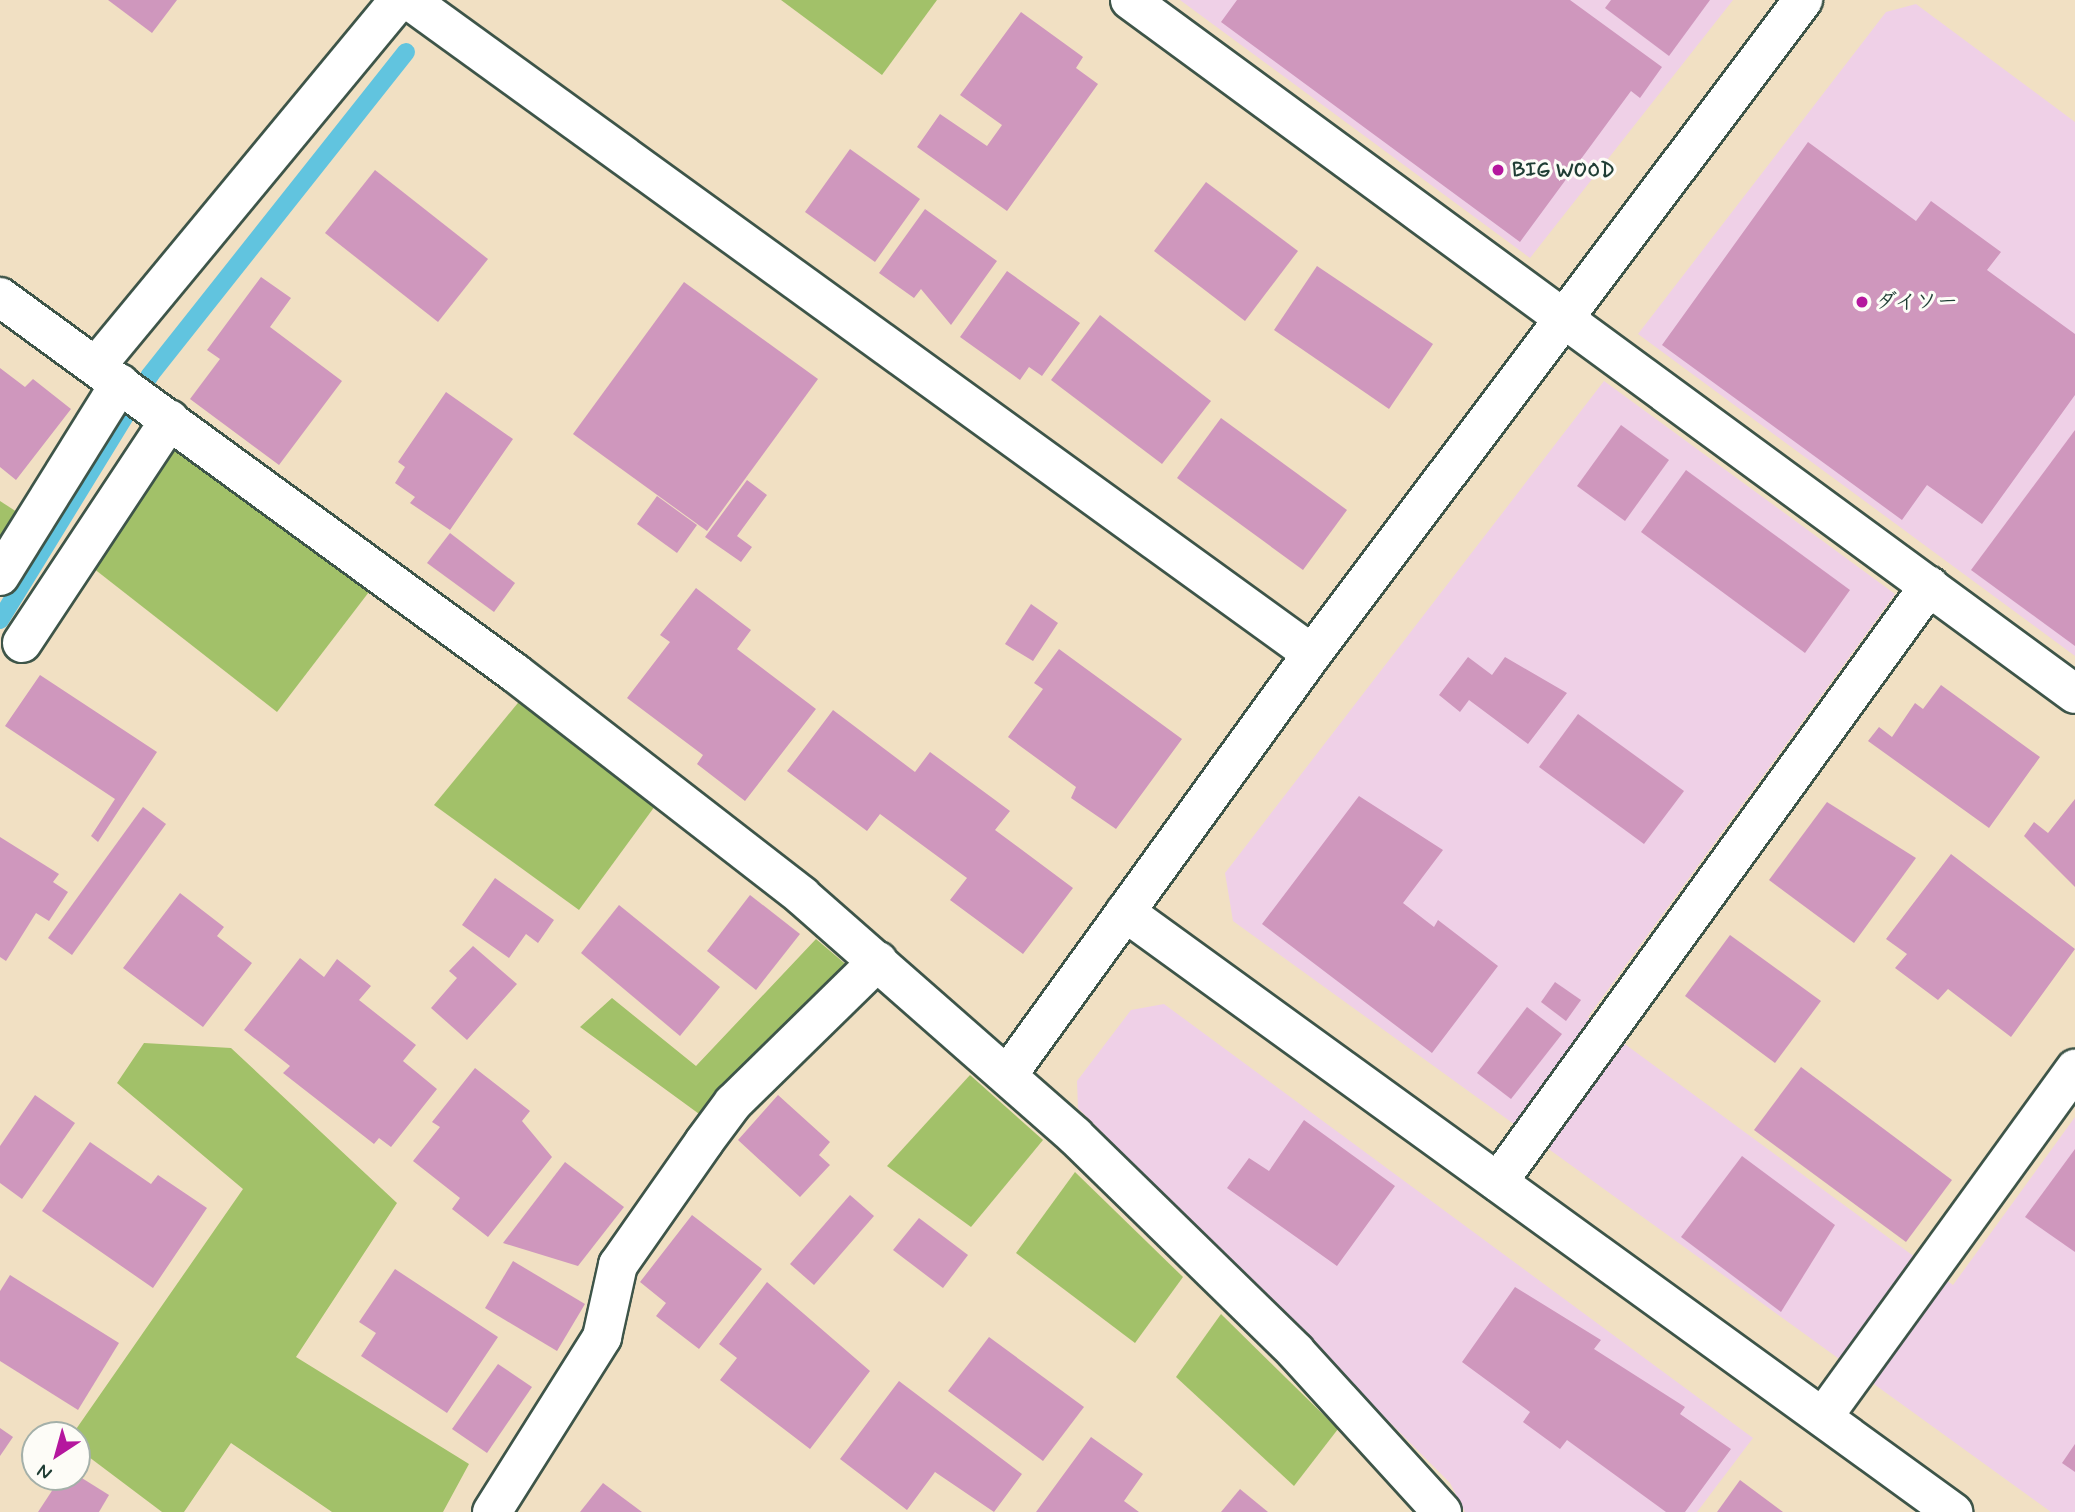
<!DOCTYPE html>
<html>
<head>
<meta charset="utf-8">
<style>
	body { margin:0 }
	#map { position:relative; width:2075px; height:1512px; overflow:hidden; background:#f1e0c3; font-family:Mynerve,"Klee One",sans-serif }
	div>[style] { position:absolute }
	[style*='--x'] { left:calc(var(--x)*1px); top:calc(var(--y)*1px); width:calc(var(--w)*1px); rotate:calc(var(--a)*1deg) }
	.built>* { inset:0; background:#efd0e7 }
	.green>* { inset:0; background:#a2c169 }
	.stream>* { height:18px; margin:-9px; padding:0 9px; transform-origin:9px; border-radius:9px; background:#61c4df }
	.building>* { inset:0; background:#cf97bd }
	.roads { filter:drop-shadow(2px 0 #3e5549) drop-shadow(-2px 0 #3e5549) drop-shadow(0 2px #3e5549) drop-shadow(0 -2px #3e5549) }
	.minor>* { height:38px; margin:-19px; padding:0 19px; transform-origin:19px; border-radius:19px; background:#fff }
	.dots>* { width:19px; height:19px; translate:-50% -50%; box-sizing:border-box; border:4px solid #fdfcf7; border-radius:50% }
	span { translate:-50% -50%; white-space:nowrap; text-align:center; line-height:1.15; -webkit-text-stroke:6px #fdfcf7; paint-order:stroke }
	.poi-label { font-size:21px; color:#1f3d34; font-weight:700 }
	.left { translate:0 -50%; text-align:left }
	.north { position:absolute; left:21px; top:1421px; width:70px; height:70px; box-sizing:border-box; background:#fdfcf7; border:2px solid #a4b0a9; border-radius:50%; rotate:216deg; font-size:19px; font-weight:700; line-height:28px; text-align:center; color:#1f3d34 }
	.north::after { content:''; display:block; margin:auto; width:24px; height:32px; background:#b5179e; clip-path:polygon(50% 0,100% 100%,50% 72%,0 100%) }
</style>
</head>
<body>
<div id="map">
	<div class="built">
		<i style="clip-path:polygon(1180px 0,1733px 0,1530px 258px)"></i>
		<i style="clip-path:polygon(1916px 4px,2075px 122px,2075px 656px,1638px 334px,1886px 12px)"></i>
		<i style="clip-path:polygon(1604px 381px,1895px 594px,1588px 1017px,1953px 1285px,2075px 1117px,2075px 1512px,2051px 1512px,1233px 921px,1225px 873px)"></i>
		<i style="clip-path:polygon(1164px 1004px,1753px 1438px,1697px 1512px,1465px 1512px,1450px 1483px,1078px 1108px,1077px 1081px,1131px 1010px)"></i>
	</div>
	<div class="green">
		<i style="clip-path:polygon(781px 0,937px 0,882px 75px)"></i>
		<i style="clip-path:polygon(179px 445px,372px 588px,277px 712px,93px 568px)"></i>
		<i style="clip-path:polygon(0 501px,17px 512px,0 542px)"></i>
		<i style="clip-path:polygon(522px 698px,655px 806px,579px 910px,434px 805px)"></i>
		<i style="clip-path:polygon(816px 939px,849px 967px,706px 1119px,580px 1027px,612px 998px,696px 1066px)"></i>
		<i style="clip-path:polygon(144px 1043px,231px 1048px,397px 1203px,296px 1357px,469px 1464px,443px 1512px,332px 1512px,231px 1443px,184px 1512px,162px 1512px,77px 1448px,72px 1435px,243px 1189px,117px 1083px)"></i>
		<i style="clip-path:polygon(970px 1075px,1043px 1140px,971px 1227px,887px 1166px)"></i>
		<i style="clip-path:polygon(1075px 1172px,1183px 1277px,1135px 1343px,1016px 1253px)"></i>
		<i style="clip-path:polygon(1221px 1314px,1338px 1429px,1294px 1486px,1176px 1377px)"></i>
	</div>
	<div class="stream">
		<i style="--x:0;--y:620;--w:287;--a:-58.5"></i>
		<i style="--x:150;--y:375;--w:412;--a:-51.6"></i>
	</div>
	<div class="building">
		<i style="clip-path:polygon(108px 0,177px 0,152px 33px)"></i>
		<i style="clip-path:polygon(1237px 0,1570px 0,1662px 67px,1640px 98px,1631px 91px,1520px 242px,1221px 22px)"></i>
		<i style="clip-path:polygon(1611px 0,1710px 0,1669px 56px,1605px 8px)"></i>
		<i style="clip-path:polygon(1021px 12px,1083px 57px,1076px 68px,1098px 84px,1007px 211px,917px 147px,940px 114px,987px 146px,1002px 125px,960px 95px)"></i>
		<i style="clip-path:polygon(1808px 142px,1916px 221px,1931px 201px,2001px 252px,1987px 270px,2075px 334px,2075px 395px,1982px 524px,1927px 485px,1902px 520px,1662px 345px)"></i>
		<i style="clip-path:polygon(850px 149px,920px 199px,875px 262px,805px 212px)"></i>
		<i style="clip-path:polygon(375px 170px,488px 259px,438px 322px,325px 233px)"></i>
		<i style="clip-path:polygon(1206px 182px,1298px 251px,1245px 321px,1154px 251px)"></i>
		<i style="clip-path:polygon(925px 209px,997px 261px,951px 325px,921px 289px,914px 298px,879px 273px)"></i>
		<i style="clip-path:polygon(1317px 266px,1433px 344px,1389px 409px,1274px 330px)"></i>
		<i style="clip-path:polygon(1007px 271px,1080px 323px,1042px 376px,1029px 367px,1020px 380px,960px 337px)"></i>
		<i style="clip-path:polygon(261px 277px,291px 298px,270px 327px,342px 381px,279px 465px,190px 399px,220px 359px,207px 350px)"></i>
		<i style="clip-path:polygon(684px 282px,818px 379px,707px 531px,573px 434px)"></i>
		<i style="clip-path:polygon(1100px 315px,1211px 401px,1162px 464px,1051px 380px)"></i>
		<i style="clip-path:polygon(0 368px,25px 387px,33px 379px,71px 409px,16px 480px,0 467px)"></i>
		<i style="clip-path:polygon(446px 392px,513px 439px,450px 530px,410px 503px,415px 497px,395px 483px,405px 467px,398px 462px)"></i>
		<i style="clip-path:polygon(1221px 418px,1347px 510px,1303px 570px,1177px 478px)"></i>
		<i style="clip-path:polygon(1621px 425px,1669px 460px,1625px 521px,1577px 486px)"></i>
		<i style="clip-path:polygon(2075px 430px,2075px 646px,1971px 570px)"></i>
		<i style="clip-path:polygon(1686px 470px,1850px 590px,1805px 653px,1641px 532px)"></i>
		<i style="clip-path:polygon(747px 480px,767px 495px,737px 536px,752px 547px,741px 562px,705px 537px)"></i>
		<i style="clip-path:polygon(657px 496px,697px 525px,677px 553px,637px 524px)"></i>
		<i style="clip-path:polygon(450px 533px,515px 583px,494px 612px,427px 563px)"></i>
		<i style="clip-path:polygon(696px 588px,751px 630px,737px 649px,816px 709px,745px 801px,697px 764px,703px 755px,627px 698px,670px 642px,660px 635px)"></i>
		<i style="clip-path:polygon(1031px 604px,1058px 623px,1033px 661px,1005px 644px)"></i>
		<i style="clip-path:polygon(1059px 649px,1182px 739px,1116px 829px,1071px 798px,1076px 787px,1008px 737px,1043px 689px,1034px 683px)"></i>
		<i style="clip-path:polygon(1468px 657px,1492px 675px,1505px 657px,1567px 693px,1528px 744px,1469px 700px,1460px 712px,1439px 695px)"></i>
		<i style="clip-path:polygon(40px 675px,157px 752px,98px 842px,91px 836px,115px 799px,5px 726px)"></i>
		<i style="clip-path:polygon(1941px 685px,2040px 757px,1989px 828px,1868px 741px,1879px 727px,1892px 737px,1915px 703px,1923px 709px)"></i>
		<i style="clip-path:polygon(833px 710px,915px 772px,930px 752px,1010px 811px,995px 830px,1073px 888px,1023px 954px,950px 900px,967px 878px,880px 814px,867px 831px,787px 771px)"></i>
		<i style="clip-path:polygon(1578px 714px,1684px 791px,1644px 844px,1539px 767px)"></i>
		<i style="clip-path:polygon(1359px 796px,1443px 850px,1403px 903px,1434px 927px,1438px 920px,1498px 966px,1432px 1053px,1262px 924px)"></i>
		<i style="clip-path:polygon(2075px 799px,2075px 887px,2024px 836px,2034px 822px,2048px 833px)"></i>
		<i style="clip-path:polygon(1827px 802px,1916px 858px,1854px 943px,1769px 880px)"></i>
		<i style="clip-path:polygon(143px 807px,166px 824px,72px 955px,48px 938px)"></i>
		<i style="clip-path:polygon(0 837px,59px 874px,53px 882px,68px 892px,49px 921px,36px 913px,6px 961px,0 957px)"></i>
		<i style="clip-path:polygon(1951px 854px,2075px 949px,2011px 1037px,1948px 989px,1938px 1000px,1895px 968px,1907px 954px,1886px 939px)"></i>
		<i style="clip-path:polygon(495px 878px,554px 920px,538px 943px,526px 934px,509px 958px,462px 925px)"></i>
		<i style="clip-path:polygon(180px 893px,224px 927px,217px 936px,252px 963px,203px 1027px,123px 968px)"></i>
		<i style="clip-path:polygon(750px 895px,800px 934px,756px 990px,707px 951px)"></i>
		<i style="clip-path:polygon(619px 905px,720px 987px,680px 1036px,581px 953px)"></i>
		<i style="clip-path:polygon(1730px 935px,1821px 1001px,1775px 1063px,1685px 996px)"></i>
		<i style="clip-path:polygon(473px 946px,517px 984px,467px 1040px,431px 1008px,457px 978px,449px 971px)"></i>
		<i style="clip-path:polygon(300px 958px,324px 977px,337px 959px,371px 986px,359px 1000px,416px 1045px,403px 1061px,437px 1089px,391px 1147px,379px 1138px,374px 1144px,283px 1073px,290px 1066px,244px 1030px)"></i>
		<i style="clip-path:polygon(1555px 982px,1581px 1000px,1566px 1021px,1541px 1002px)"></i>
		<i style="clip-path:polygon(1527px 1007px,1562px 1034px,1511px 1099px,1477px 1073px)"></i>
		<i style="clip-path:polygon(1801px 1067px,1952px 1180px,1906px 1242px,1754px 1130px)"></i>
		<i style="clip-path:polygon(475px 1068px,530px 1111px,522px 1121px,552px 1157px,488px 1237px,452px 1209px,460px 1198px,413px 1161px,440px 1127px,432px 1122px)"></i>
		<i style="clip-path:polygon(35px 1095px,75px 1123px,22px 1199px,0 1183px,0 1146px)"></i>
		<i style="clip-path:polygon(778px 1095px,830px 1142px,819px 1155px,830px 1165px,800px 1197px,738px 1140px)"></i>
		<i style="clip-path:polygon(1304px 1120px,1395px 1186px,1337px 1266px,1227px 1188px,1249px 1158px,1269px 1171px)"></i>
		<i style="clip-path:polygon(90px 1142px,151px 1184px,158px 1175px,207px 1208px,153px 1288px,42px 1211px)"></i>
		<i style="clip-path:polygon(2075px 1149px,2075px 1252px,2025px 1217px)"></i>
		<i style="clip-path:polygon(1742px 1156px,1835px 1225px,1781px 1312px,1681px 1237px)"></i>
		<i style="clip-path:polygon(565px 1162px,624px 1207px,578px 1266px,503px 1243px)"></i>
		<i style="clip-path:polygon(850px 1195px,874px 1216px,814px 1285px,790px 1264px)"></i>
		<i style="clip-path:polygon(692px 1215px,762px 1269px,699px 1349px,656px 1316px,666px 1303px,640px 1282px)"></i>
		<i style="clip-path:polygon(919px 1218px,968px 1255px,943px 1288px,893px 1250px)"></i>
		<i style="clip-path:polygon(513px 1261px,585px 1304px,557px 1351px,485px 1308px)"></i>
		<i style="clip-path:polygon(395px 1269px,498px 1337px,447px 1413px,361px 1356px,376px 1333px,359px 1322px)"></i>
		<i style="clip-path:polygon(10px 1275px,119px 1343px,78px 1410px,0 1361px,0 1291px)"></i>
		<i style="clip-path:polygon(767px 1282px,870px 1371px,810px 1449px,720px 1380px,737px 1358px,719px 1344px)"></i>
		<i style="clip-path:polygon(1515px 1287px,1601px 1340px,1594px 1349px,1685px 1407px,1680px 1414px,1731px 1449px,1685px 1512px,1666px 1512px,1567px 1440px,1560px 1449px,1523px 1422px,1530px 1412px,1462px 1362px)"></i>
		<i style="clip-path:polygon(989px 1337px,1084px 1407px,1043px 1461px,948px 1391px)"></i>
		<i style="clip-path:polygon(498px 1364px,532px 1387px,487px 1453px,452px 1429px)"></i>
		<i style="clip-path:polygon(899px 1381px,1022px 1474px,994px 1512px,935px 1472px,907px 1510px,840px 1459px)"></i>
		<i style="clip-path:polygon(0 1428px,13px 1437px,0 1456px)"></i>
		<i style="clip-path:polygon(1091px 1437px,1143px 1474px,1124px 1501px,1139px 1512px,1036px 1512px)"></i>
		<i style="clip-path:polygon(2075px 1444px,2075px 1472px,2062px 1463px)"></i>
		<i style="clip-path:polygon(77px 1475px,109px 1495px,99px 1512px,38px 1512px,61px 1477px)"></i>
		<i style="clip-path:polygon(1740px 1480px,1783px 1512px,1717px 1512px)"></i>
		<i style="clip-path:polygon(603px 1483px,642px 1512px,580px 1512px)"></i>
		<i style="clip-path:polygon(1240px 1489px,1268px 1512px,1221px 1512px)"></i>
	</div>
	<div class="roads">
		<div class="minor">
			<i style="--x:409;--y:0;--w:1115;--a:35.91"></i>
			<i style="--x:1130;--y:0;--w:1172;--a:36.29"></i>
			<i style="--x:0;--y:297;--w:638;--a:36.13"></i>
			<i style="--x:515;--y:673;--w:363;--a:37.8"></i>
			<i style="--x:802;--y:896;--w:363;--a:41.3"></i>
			<i style="--x:1075;--y:1136;--w:308;--a:44.3"></i>
			<i style="--x:1295;--y:1351;--w:218;--a:47.6"></i>
			<i style="--x:97;--y:365;--w:474;--a:-50.4"></i>
			<i style="--x:0;--y:576;--w:227;--a:-58.1"></i>
			<i style="--x:22;--y:643;--w:268;--a:-56.5"></i>
			<i style="--x:1125;--y:912;--w:1023;--a:35.93"></i>
			<i style="--x:1009;--y:1073;--w:517;--a:-54.13"></i>
			<i style="--x:1312;--y:654;--w:818;--a:-53.1"></i>
			<i style="--x:1498;--y:1182;--w:736;--a:-54.13"></i>
			<i style="--x:1823;--y:1417;--w:430;--a:-54.1"></i>
			<i style="--x:492;--y:1512;--w:207;--a:-57.8"></i>
			<i style="--x:602;--y:1337;--w:74;--a:-77.5"></i>
			<i style="--x:618;--y:1265;--w:150;--a:-55"></i>
			<i style="--x:704;--y:1142;--w:49;--a:-53.4"></i>
			<i style="--x:733;--y:1103;--w:203;--a:-44.4"></i>
		</div>
	</div>
	<div class="dots">
		<i style="left:1498px;top:170px;background:#b5179e"></i>
		<i style="left:1862px;top:302px;background:#b5179e"></i>
	</div>
	<div class="poi-label">
		<span class="left" style="left:1512px;top:170px">BIG WOOD</span>
		<span class="left" style="left:1876px;top:302px">ダイソー</span>
	</div>
	<div class="north">N</div>
</div>
</body>
</html>
